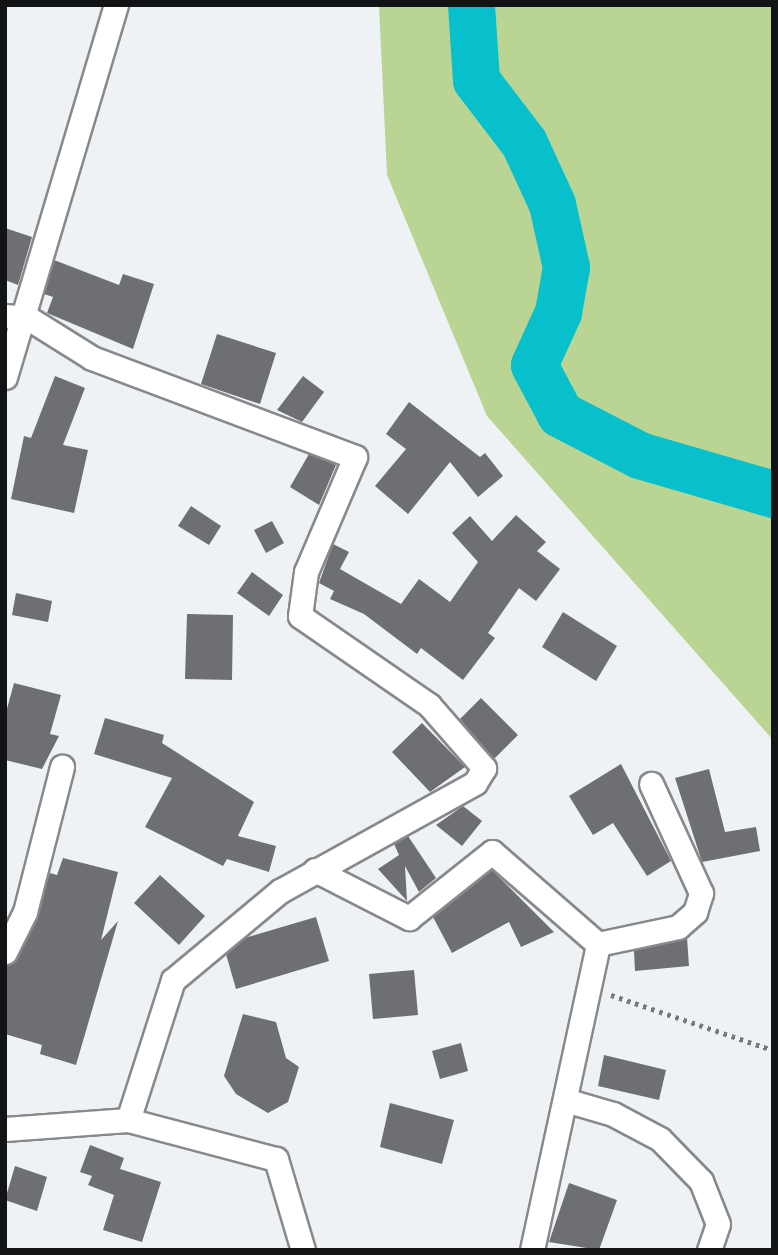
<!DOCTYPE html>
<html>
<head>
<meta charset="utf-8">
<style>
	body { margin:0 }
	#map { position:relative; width:778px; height:1255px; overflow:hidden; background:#eff2f5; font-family:"Alegreya Sans",sans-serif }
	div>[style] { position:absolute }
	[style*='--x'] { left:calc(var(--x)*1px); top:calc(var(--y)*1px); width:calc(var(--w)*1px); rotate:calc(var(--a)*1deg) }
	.green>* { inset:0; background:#b9d493 }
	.river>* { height:47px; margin:-23.5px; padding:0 23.5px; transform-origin:23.5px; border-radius:23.5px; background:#07c0cb }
	.building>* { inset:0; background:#6d6f72 }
	.path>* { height:4.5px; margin-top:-2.25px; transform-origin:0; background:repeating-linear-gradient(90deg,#77787a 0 3.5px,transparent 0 8.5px) }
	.roads { filter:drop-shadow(2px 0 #87898c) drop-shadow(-2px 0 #87898c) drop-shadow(0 2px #87898c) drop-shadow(0 -2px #87898c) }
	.street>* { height:23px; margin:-11.5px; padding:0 11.5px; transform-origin:11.5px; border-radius:11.5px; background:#fff }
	span { translate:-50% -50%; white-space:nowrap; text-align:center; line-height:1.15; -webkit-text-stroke:7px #fff; paint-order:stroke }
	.frame { position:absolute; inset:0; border:7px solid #121314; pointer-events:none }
</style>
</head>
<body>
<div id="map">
	<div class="green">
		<i style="clip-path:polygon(379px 5px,773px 5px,773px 740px,487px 416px,387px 175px)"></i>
	</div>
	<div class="river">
		<i style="--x:471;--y:5;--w:75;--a:86.2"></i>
		<i style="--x:476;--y:80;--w:79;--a:52.7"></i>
		<i style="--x:524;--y:143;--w:67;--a:65.3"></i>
		<i style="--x:552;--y:204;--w:65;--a:77.5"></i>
		<i style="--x:566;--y:267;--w:46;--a:100.1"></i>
		<i style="--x:558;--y:312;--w:58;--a:114.4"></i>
		<i style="--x:534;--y:365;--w:55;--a:62"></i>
		<i style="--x:560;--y:414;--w:89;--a:27.4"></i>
		<i style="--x:639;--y:455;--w:140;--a:16.2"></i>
	</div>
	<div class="building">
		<i style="clip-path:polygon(5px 228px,32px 237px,18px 285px,5px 280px)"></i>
		<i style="clip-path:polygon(54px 260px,119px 285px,123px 274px,154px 284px,133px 349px,47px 313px,53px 297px,44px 294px)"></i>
		<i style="clip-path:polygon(217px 334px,276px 353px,260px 404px,201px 384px)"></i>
		<i style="clip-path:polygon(55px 376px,85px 388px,63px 445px,88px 450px,74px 513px,11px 499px,24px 436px,31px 438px)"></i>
		<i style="clip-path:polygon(303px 376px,324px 392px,302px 422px,277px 410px)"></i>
		<i style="clip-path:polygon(409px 402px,480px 457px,485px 453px,503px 476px,478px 497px,450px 462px,408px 514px,375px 486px,406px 449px,386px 434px)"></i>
		<i style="clip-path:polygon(309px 454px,336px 465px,319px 505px,290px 487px)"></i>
		<i style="clip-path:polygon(191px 506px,221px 526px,209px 545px,178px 526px)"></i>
		<i style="clip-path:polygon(516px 515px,546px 542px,537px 551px,560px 569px,536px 601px,519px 588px,488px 633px,495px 638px,463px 680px,421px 648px,417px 654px,364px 614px,330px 599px,334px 591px,319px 583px,333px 544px,349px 552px,340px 569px,401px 604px,419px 579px,450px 602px,478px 562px,452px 533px,470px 516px,492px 541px)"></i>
		<i style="clip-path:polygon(272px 521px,284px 543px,266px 553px,254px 530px)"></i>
		<i style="clip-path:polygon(252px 572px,283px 595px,269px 616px,237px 593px)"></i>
		<i style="clip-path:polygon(16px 593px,52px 601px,48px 622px,12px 615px)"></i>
		<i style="clip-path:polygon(563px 612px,617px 646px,596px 681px,542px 647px)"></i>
		<i style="clip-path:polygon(187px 614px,233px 615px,232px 680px,185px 679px)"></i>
		<i style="clip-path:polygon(14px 683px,61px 695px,50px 734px,59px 736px,42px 769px,5px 760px,5px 716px)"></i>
		<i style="clip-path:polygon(481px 698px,518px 735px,494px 759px,460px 719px)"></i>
		<i style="clip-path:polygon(105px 718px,164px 735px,162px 743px,254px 802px,238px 836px,276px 846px,269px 872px,227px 859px,223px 866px,145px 827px,172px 778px,94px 754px)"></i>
		<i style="clip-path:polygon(422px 723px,465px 767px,430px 792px,392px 752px)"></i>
		<i style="clip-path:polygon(621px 764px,671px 861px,647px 876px,613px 823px,593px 835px,569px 796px)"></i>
		<i style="clip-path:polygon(709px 769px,725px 832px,756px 827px,760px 851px,702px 862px,675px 778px)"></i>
		<i style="clip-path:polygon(463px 806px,482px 821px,462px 846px,436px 825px)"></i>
		<i style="clip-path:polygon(408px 836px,436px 878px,419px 892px,405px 866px,407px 901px,378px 869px,399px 855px,394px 844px)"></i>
		<i style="clip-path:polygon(63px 858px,118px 872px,101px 940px,118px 921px,76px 1065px,40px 1054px,42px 1045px,5px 1034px,5px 966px,18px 958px,50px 873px,57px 875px)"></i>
		<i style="clip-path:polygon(492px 870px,554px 932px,521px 947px,509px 922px,452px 953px,433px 917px)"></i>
		<i style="clip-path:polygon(160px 875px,205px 916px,179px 945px,134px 903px)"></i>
		<i style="clip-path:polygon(316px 917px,329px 961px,236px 989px,226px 954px,245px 938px)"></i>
		<i style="clip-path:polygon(687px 938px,689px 966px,635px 971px,634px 951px)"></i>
		<i style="clip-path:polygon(414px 970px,418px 1015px,373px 1019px,369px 974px)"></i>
		<i style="clip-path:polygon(243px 1014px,276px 1022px,286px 1058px,299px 1067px,288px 1102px,268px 1113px,236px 1094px,224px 1076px)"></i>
		<i style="clip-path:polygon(461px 1043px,468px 1071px,440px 1079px,432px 1051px)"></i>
		<i style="clip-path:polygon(604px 1055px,666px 1070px,659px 1100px,598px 1086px)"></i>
		<i style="clip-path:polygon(390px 1103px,454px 1120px,442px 1164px,380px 1147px)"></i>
		<i style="clip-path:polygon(90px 1145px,124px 1158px,120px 1169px,161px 1182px,142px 1242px,103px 1230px,114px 1195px,88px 1185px,92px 1176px,80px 1172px)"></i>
		<i style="clip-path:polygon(15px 1166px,47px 1177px,37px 1211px,5px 1200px)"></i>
		<i style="clip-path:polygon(569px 1183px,617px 1200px,599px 1250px,549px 1242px)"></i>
	</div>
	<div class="path">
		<i style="--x:611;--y:995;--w:171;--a:18.8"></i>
	</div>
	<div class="roads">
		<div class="street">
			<i style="--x:5;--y:316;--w:23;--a:5"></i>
			<i style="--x:28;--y:318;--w:75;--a:32"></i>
			<i style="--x:92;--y:358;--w:281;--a:20.6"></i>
			<i style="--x:355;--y:457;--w:125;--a:113.1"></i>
			<i style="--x:306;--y:572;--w:44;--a:97.8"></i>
			<i style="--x:300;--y:616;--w:157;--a:34.6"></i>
			<i style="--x:429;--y:705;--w:84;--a:48.9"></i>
			<i style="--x:484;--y:768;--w:17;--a:121"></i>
			<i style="--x:475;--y:783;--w:223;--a:151"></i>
			<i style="--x:280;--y:891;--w:139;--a:140.2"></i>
			<i style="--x:173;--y:980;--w:147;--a:107.8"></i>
			<i style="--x:5;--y:377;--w:388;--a:-73.4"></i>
			<i style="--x:315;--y:870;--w:106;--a:27.1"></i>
			<i style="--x:409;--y:918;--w:106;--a:-38.5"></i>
			<i style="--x:492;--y:852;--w:140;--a:41"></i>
			<i style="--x:598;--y:944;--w:82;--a:-12"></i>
			<i style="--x:678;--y:927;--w:23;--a:-41"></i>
			<i style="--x:695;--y:912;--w:20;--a:-72"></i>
			<i style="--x:701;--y:893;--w:120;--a:-114.6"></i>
			<i style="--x:5;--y:952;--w:45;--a:-63.4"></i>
			<i style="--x:25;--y:912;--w:150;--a:-75.7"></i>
			<i style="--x:565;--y:1100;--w:50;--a:16.3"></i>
			<i style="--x:613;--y:1114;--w:53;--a:28"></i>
			<i style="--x:660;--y:1139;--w:59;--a:45.7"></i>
			<i style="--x:701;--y:1181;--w:46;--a:68.4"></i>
			<i style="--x:718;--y:1224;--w:28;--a:109"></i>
			<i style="--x:5;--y:1129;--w:123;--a:-4.2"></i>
			<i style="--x:128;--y:1120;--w:153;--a:14.8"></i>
			<i style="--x:276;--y:1159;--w:95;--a:73.5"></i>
			<i style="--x:532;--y:1250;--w:313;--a:-77.8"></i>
		</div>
	</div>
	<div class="frame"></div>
</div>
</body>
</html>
